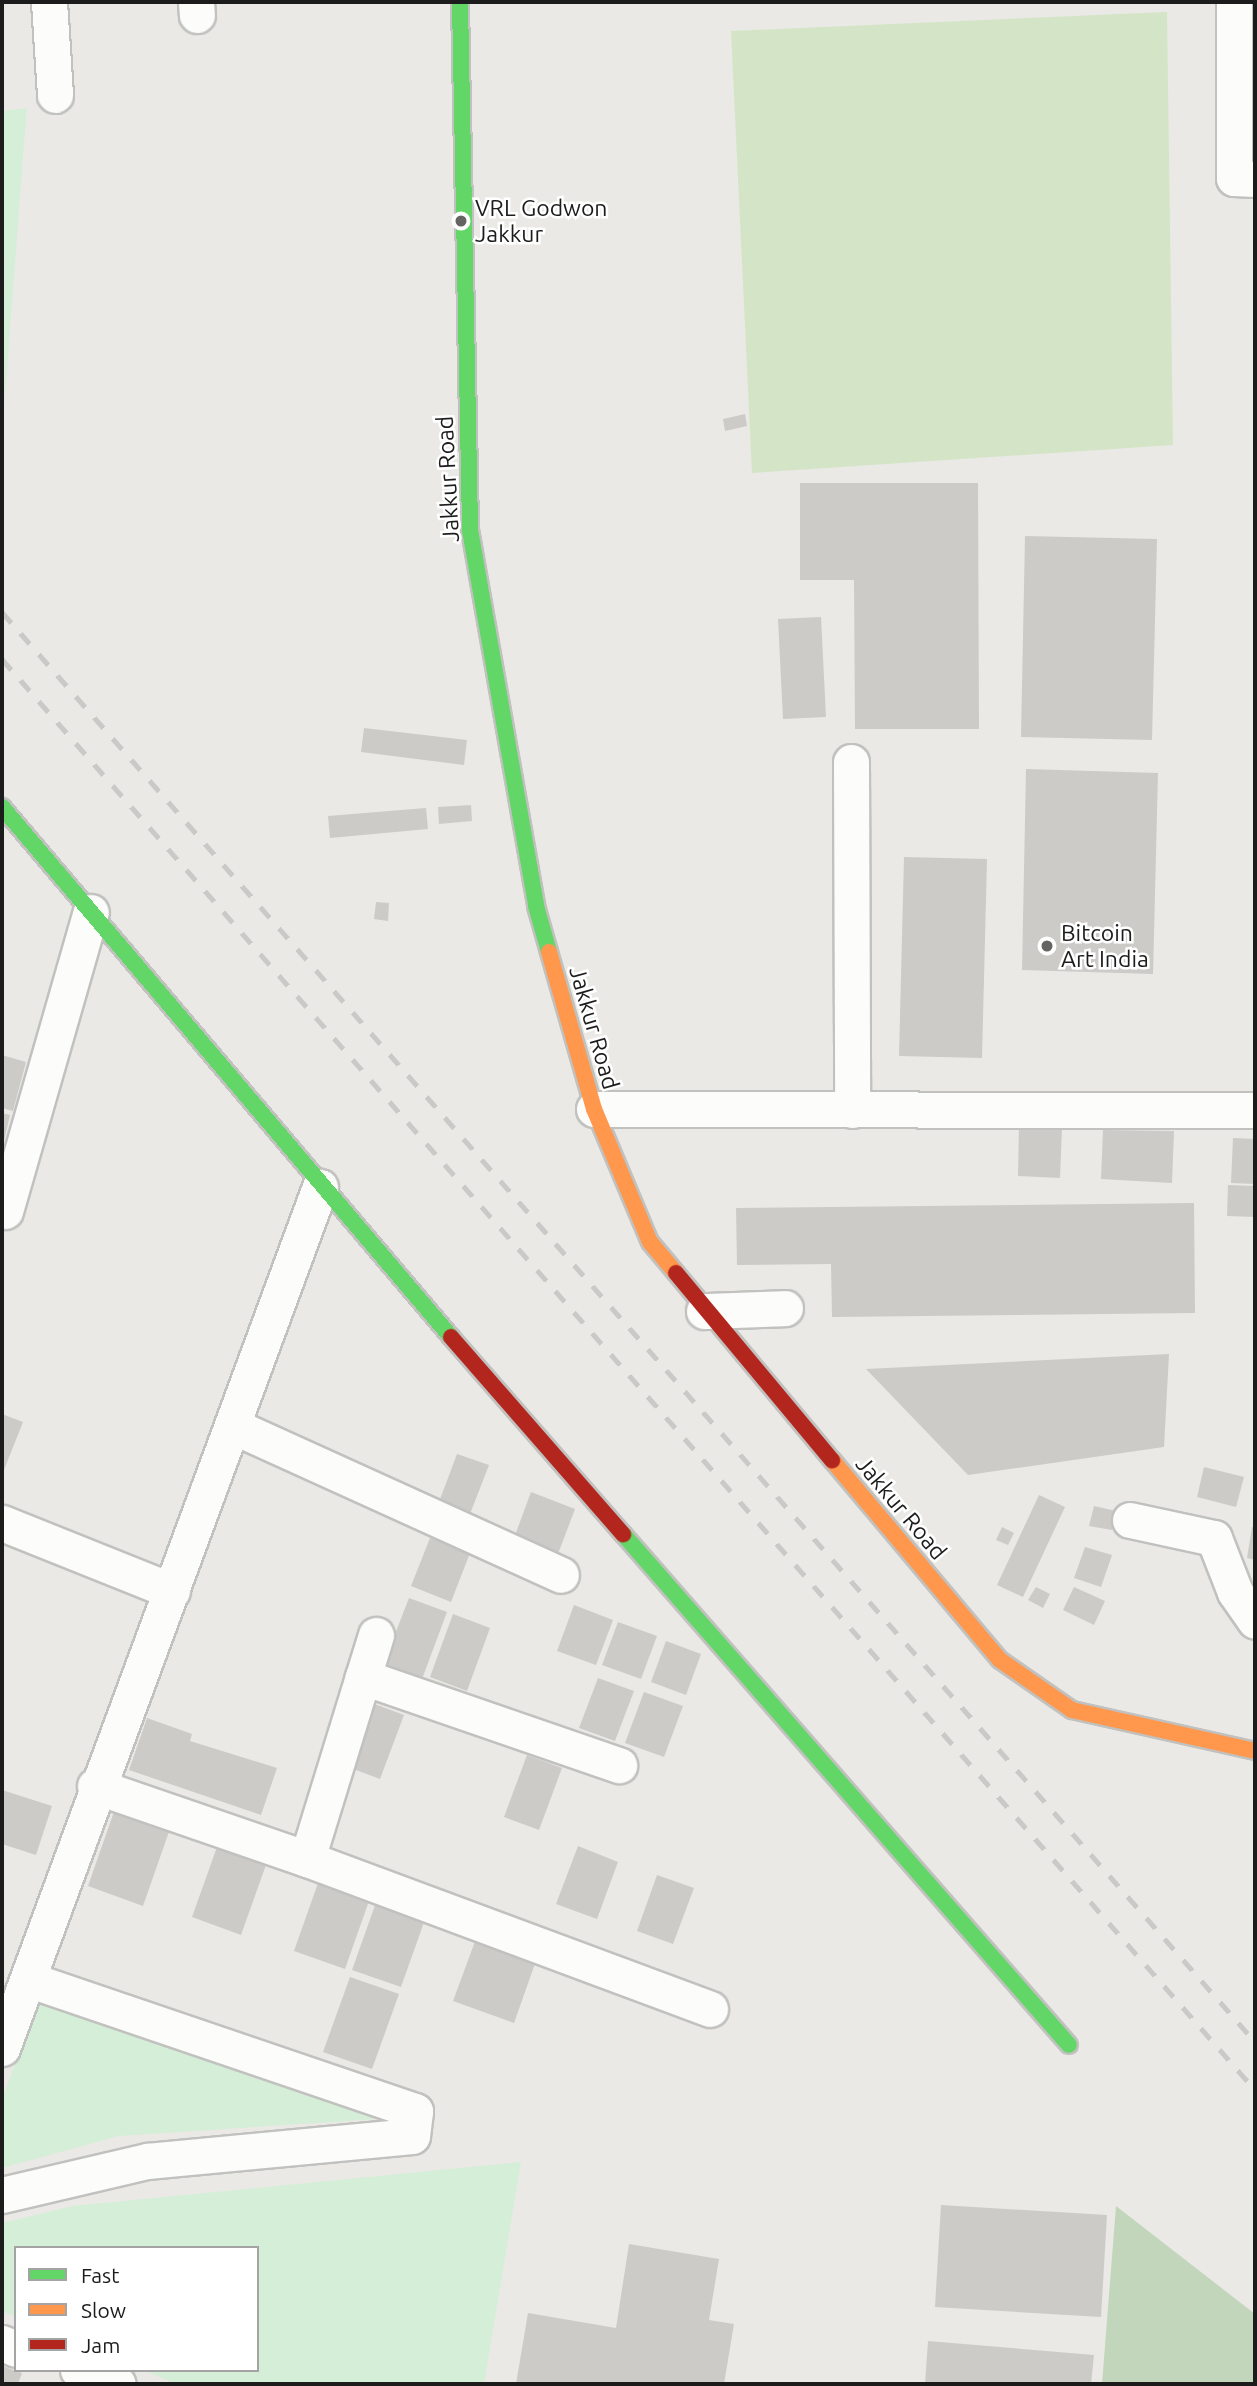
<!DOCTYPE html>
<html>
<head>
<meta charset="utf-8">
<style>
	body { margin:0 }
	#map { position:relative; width:1257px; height:2386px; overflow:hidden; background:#eae9e5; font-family:Ubuntu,sans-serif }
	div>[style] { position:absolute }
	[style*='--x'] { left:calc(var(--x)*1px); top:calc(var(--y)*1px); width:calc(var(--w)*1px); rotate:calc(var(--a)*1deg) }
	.grass>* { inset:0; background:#d3e5c6 }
	.forest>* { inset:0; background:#c2d6bc }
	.park>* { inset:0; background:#d5eed8 }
	.building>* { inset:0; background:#cdcbc8 }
	.roads { filter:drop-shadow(2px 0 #c1c1bf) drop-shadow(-2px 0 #c1c1bf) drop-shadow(0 2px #c1c1bf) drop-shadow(0 -2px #c1c1bf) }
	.street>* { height:35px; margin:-17.5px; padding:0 17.5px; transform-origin:17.5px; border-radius:17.5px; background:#fcfcfb }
	.fast>* { height:16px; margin:-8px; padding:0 8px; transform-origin:8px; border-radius:8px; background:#63d668 }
	.slow>* { height:16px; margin:-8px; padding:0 8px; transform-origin:8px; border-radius:8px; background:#ff974d }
	.jam>* { height:16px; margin:-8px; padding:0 8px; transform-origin:8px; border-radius:8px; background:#b3261e }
	.rail>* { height:5px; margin-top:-2.5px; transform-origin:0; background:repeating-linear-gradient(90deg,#c9c9c8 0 14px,transparent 0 28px) }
	.dots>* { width:19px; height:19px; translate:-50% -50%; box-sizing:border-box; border:4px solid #fff; border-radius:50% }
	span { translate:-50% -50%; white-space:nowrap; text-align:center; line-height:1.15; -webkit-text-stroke:5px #fff; paint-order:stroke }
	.poi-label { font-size:23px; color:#1c1c1c }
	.left { translate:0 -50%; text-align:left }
	.street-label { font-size:23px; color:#1c1c1c }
	.frame { position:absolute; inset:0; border:4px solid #1c1c1c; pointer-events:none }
	.legend { position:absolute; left:14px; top:2246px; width:245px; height:126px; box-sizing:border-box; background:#fff; border:2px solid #a4a4a4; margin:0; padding:9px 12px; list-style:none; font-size:21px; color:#1c1c1c }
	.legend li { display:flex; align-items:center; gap:14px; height:35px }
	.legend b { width:35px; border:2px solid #a4a4a4 }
</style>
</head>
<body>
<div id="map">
	<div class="grass">
		<i style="clip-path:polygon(1167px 12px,1173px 445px,752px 473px,731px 31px)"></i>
	</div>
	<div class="forest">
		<i style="clip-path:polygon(1116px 2206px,1255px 2314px,1255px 2384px,1102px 2384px)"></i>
	</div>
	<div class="park">
		<i style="clip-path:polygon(27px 108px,24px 143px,2px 436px,2px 111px)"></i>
		<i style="clip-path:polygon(39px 2000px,377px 2119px,119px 2136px,2px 2168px,2px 2099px)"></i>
		<i style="clip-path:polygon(521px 2162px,484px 2384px,176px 2384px,143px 2370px,257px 2370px,257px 2248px,16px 2248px,16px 2317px,2px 2311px,2px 2223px,73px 2206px)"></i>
	</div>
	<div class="building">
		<i style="clip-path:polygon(745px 414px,747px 426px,725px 431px,723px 419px)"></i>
		<i style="clip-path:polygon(800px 483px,978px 483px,979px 729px,855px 729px,854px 580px,800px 580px)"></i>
		<i style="clip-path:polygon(1025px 536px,1157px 539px,1152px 740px,1021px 737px)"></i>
		<i style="clip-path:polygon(821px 617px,826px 717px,783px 719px,778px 619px)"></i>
		<i style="clip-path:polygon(364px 728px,467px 740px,464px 765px,361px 752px)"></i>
		<i style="clip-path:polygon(1026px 769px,1158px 773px,1153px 974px,1022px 970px)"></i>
		<i style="clip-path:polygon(471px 805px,472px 821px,439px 824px,438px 807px)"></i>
		<i style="clip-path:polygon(426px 808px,428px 829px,330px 838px,328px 816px)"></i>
		<i style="clip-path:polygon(904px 857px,987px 859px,982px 1058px,899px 1056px)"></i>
		<i style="clip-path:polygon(376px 902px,389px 903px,388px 921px,374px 919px)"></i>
		<i style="clip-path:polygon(2px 1055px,26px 1062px,13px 1111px,2px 1108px)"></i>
		<i style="clip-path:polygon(2px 1113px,10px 1115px,3px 1145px,2px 1145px)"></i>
		<i style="clip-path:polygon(1019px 1126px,1062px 1128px,1060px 1178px,1018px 1176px)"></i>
		<i style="clip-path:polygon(1103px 1130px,1174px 1131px,1172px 1183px,1101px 1179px)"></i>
		<i style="clip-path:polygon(1233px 1138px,1255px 1139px,1255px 1184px,1231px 1183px)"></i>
		<i style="clip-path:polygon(1228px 1185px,1255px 1186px,1255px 1217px,1227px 1216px)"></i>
		<i style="clip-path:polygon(1194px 1203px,1195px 1313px,832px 1317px,831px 1264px,737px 1265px,736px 1208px)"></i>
		<i style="clip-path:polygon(1169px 1354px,1164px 1447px,968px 1475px,866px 1369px)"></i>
		<i style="clip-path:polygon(2px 1414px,23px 1422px,2px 1475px)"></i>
		<i style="clip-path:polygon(457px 1454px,489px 1465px,470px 1514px,439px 1502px)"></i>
		<i style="clip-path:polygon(1204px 1467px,1244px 1477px,1236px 1507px,1197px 1497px)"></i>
		<i style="clip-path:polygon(531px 1492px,575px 1509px,558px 1554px,514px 1538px)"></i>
		<i style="clip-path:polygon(1039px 1495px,1065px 1507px,1023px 1597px,997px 1585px)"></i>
		<i style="clip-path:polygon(1094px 1506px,1116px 1511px,1112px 1530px,1089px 1526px)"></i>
		<i style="clip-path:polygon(1002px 1527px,1014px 1533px,1008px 1545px,996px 1540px)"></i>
		<i style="clip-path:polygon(1252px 1527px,1255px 1527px,1255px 1560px,1247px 1558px)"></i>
		<i style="clip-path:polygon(430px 1538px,470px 1553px,451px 1602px,411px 1586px)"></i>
		<i style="clip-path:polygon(1085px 1547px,1112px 1555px,1101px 1587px,1074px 1578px)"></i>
		<i style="clip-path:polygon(1036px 1587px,1050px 1594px,1043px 1608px,1028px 1600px)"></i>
		<i style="clip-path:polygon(1074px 1587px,1105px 1601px,1094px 1625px,1063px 1610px)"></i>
		<i style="clip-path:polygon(409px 1598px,447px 1612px,422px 1679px,383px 1665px)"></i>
		<i style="clip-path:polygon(574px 1605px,613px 1620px,596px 1665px,557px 1651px)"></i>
		<i style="clip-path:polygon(453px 1614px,490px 1628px,467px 1691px,430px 1677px)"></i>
		<i style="clip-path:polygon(618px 1622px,657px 1636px,641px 1679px,602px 1665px)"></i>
		<i style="clip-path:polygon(666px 1641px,701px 1654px,686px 1695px,651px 1682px)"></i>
		<i style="clip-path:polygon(598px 1678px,634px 1691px,615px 1741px,579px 1728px)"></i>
		<i style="clip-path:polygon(644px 1692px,683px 1706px,664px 1757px,625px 1743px)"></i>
		<i style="clip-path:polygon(372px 1703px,404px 1715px,380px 1779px,348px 1767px)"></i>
		<i style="clip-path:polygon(147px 1718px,192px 1734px,190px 1741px,277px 1768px,261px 1815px,129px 1770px)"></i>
		<i style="clip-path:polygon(527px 1755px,562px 1768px,539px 1830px,504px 1817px)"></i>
		<i style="clip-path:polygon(2px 1790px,52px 1806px,36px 1855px,2px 1844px)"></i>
		<i style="clip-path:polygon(116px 1806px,171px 1826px,143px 1906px,88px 1886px)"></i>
		<i style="clip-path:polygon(578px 1846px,618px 1862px,597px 1919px,556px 1904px)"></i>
		<i style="clip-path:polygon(217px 1847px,266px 1865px,241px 1935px,192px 1917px)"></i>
		<i style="clip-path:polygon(657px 1875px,694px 1888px,673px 1944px,637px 1931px)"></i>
		<i style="clip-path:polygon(318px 1883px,369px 1901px,345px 1969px,294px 1951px)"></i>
		<i style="clip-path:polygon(379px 1894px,428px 1911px,401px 1987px,352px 1970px)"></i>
		<i style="clip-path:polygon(477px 1936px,537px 1958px,514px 2023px,453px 2001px)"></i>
		<i style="clip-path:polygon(350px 1977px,399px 1994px,372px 2069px,323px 2052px)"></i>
		<i style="clip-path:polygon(941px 2205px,1107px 2215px,1101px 2317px,935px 2307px)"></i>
		<i style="clip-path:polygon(629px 2244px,719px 2259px,709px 2320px,734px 2324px,724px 2384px,516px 2384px,528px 2313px,616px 2328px)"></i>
		<i style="clip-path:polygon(928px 2341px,1094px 2355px,1091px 2384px,925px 2384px)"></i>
		<i style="clip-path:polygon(2px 2366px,22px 2373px,18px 2384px,2px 2384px)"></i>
	</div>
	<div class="roads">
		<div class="street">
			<i style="--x:49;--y:2;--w:93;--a:86.3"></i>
			<i style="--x:196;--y:2;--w:13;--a:86"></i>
			<i style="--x:1234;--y:2;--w:176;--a:90"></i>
			<i style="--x:1234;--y:178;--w:21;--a:3"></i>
			<i style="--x:851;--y:762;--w:348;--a:89.8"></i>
			<i style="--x:594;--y:1109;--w:661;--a:0.09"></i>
			<i style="--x:5;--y:1211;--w:311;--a:-74"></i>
			<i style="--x:704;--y:1311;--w:81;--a:-2.1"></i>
			<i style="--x:233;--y:1426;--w:360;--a:24.4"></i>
			<i style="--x:1130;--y:1520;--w:86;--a:12.1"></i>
			<i style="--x:1214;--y:1538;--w:58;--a:68.7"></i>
			<i style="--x:1235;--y:1592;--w:35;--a:55"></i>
			<i style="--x:2;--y:1523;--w:183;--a:21.8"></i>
			<i style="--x:363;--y:1677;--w:44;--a:-72.8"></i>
			<i style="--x:95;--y:1786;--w:224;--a:19"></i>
			<i style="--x:307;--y:1859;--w:190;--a:-72.9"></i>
			<i style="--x:363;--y:1677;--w:271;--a:19"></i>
			<i style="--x:307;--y:1859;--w:430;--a:20.4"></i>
			<i style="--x:2;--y:2048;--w:918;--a:-69.73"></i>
			<i style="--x:2;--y:2195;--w:149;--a:-13.2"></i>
			<i style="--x:147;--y:2161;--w:266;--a:-5.4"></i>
			<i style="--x:412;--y:2136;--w:25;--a:-83"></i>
			<i style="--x:415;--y:2111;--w:409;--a:-161.2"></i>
			<i style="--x:2;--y:2343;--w:15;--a:23"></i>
			<i style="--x:78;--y:2370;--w:42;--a:19.3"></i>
		</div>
		<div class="fast">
			<i style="--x:460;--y:2;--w:528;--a:88.91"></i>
			<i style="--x:470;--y:530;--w:382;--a:80"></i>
			<i style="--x:536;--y:906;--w:48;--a:74.2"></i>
			<i style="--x:2;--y:807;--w:695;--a:49.73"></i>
			<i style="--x:623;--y:1534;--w:678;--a:48.89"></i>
		</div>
		<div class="slow">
			<i style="--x:549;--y:952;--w:163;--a:74"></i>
			<i style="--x:594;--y:1109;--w:144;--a:67.2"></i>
			<i style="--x:650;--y:1242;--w:40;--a:50"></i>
			<i style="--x:832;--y:1460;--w:261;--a:50"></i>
			<i style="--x:1000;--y:1660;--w:88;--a:34.8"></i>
			<i style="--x:1072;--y:1710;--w:188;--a:12.6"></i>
		</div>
		<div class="jam">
			<i style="--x:676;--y:1273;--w:244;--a:50.2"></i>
			<i style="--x:451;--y:1337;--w:262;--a:48.9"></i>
		</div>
	</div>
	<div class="rail">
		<i style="--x:2;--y:612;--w:1901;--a:48.77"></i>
		<i style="--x:2;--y:659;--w:1902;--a:48.79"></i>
	</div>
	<div class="dots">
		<i style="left:461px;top:221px;background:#646462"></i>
		<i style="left:1047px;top:946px;background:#646462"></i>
	</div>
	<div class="poi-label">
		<span class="left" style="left:475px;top:221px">VRL Godwon<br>Jakkur</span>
		<span class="left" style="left:1061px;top:946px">Bitcoin<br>Art India</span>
	</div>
	<div class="street-label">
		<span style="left:448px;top:479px;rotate:-93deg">Jakkur Road</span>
		<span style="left:594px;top:1028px;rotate:74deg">Jakkur Road</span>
		<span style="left:901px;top:1508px;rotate:50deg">Jakkur Road</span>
	</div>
	<div class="frame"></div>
	<ul class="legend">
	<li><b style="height:9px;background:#63d668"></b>Fast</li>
	<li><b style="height:9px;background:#ff974d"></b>Slow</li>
	<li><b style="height:9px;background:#b3261e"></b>Jam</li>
	</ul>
</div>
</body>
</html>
